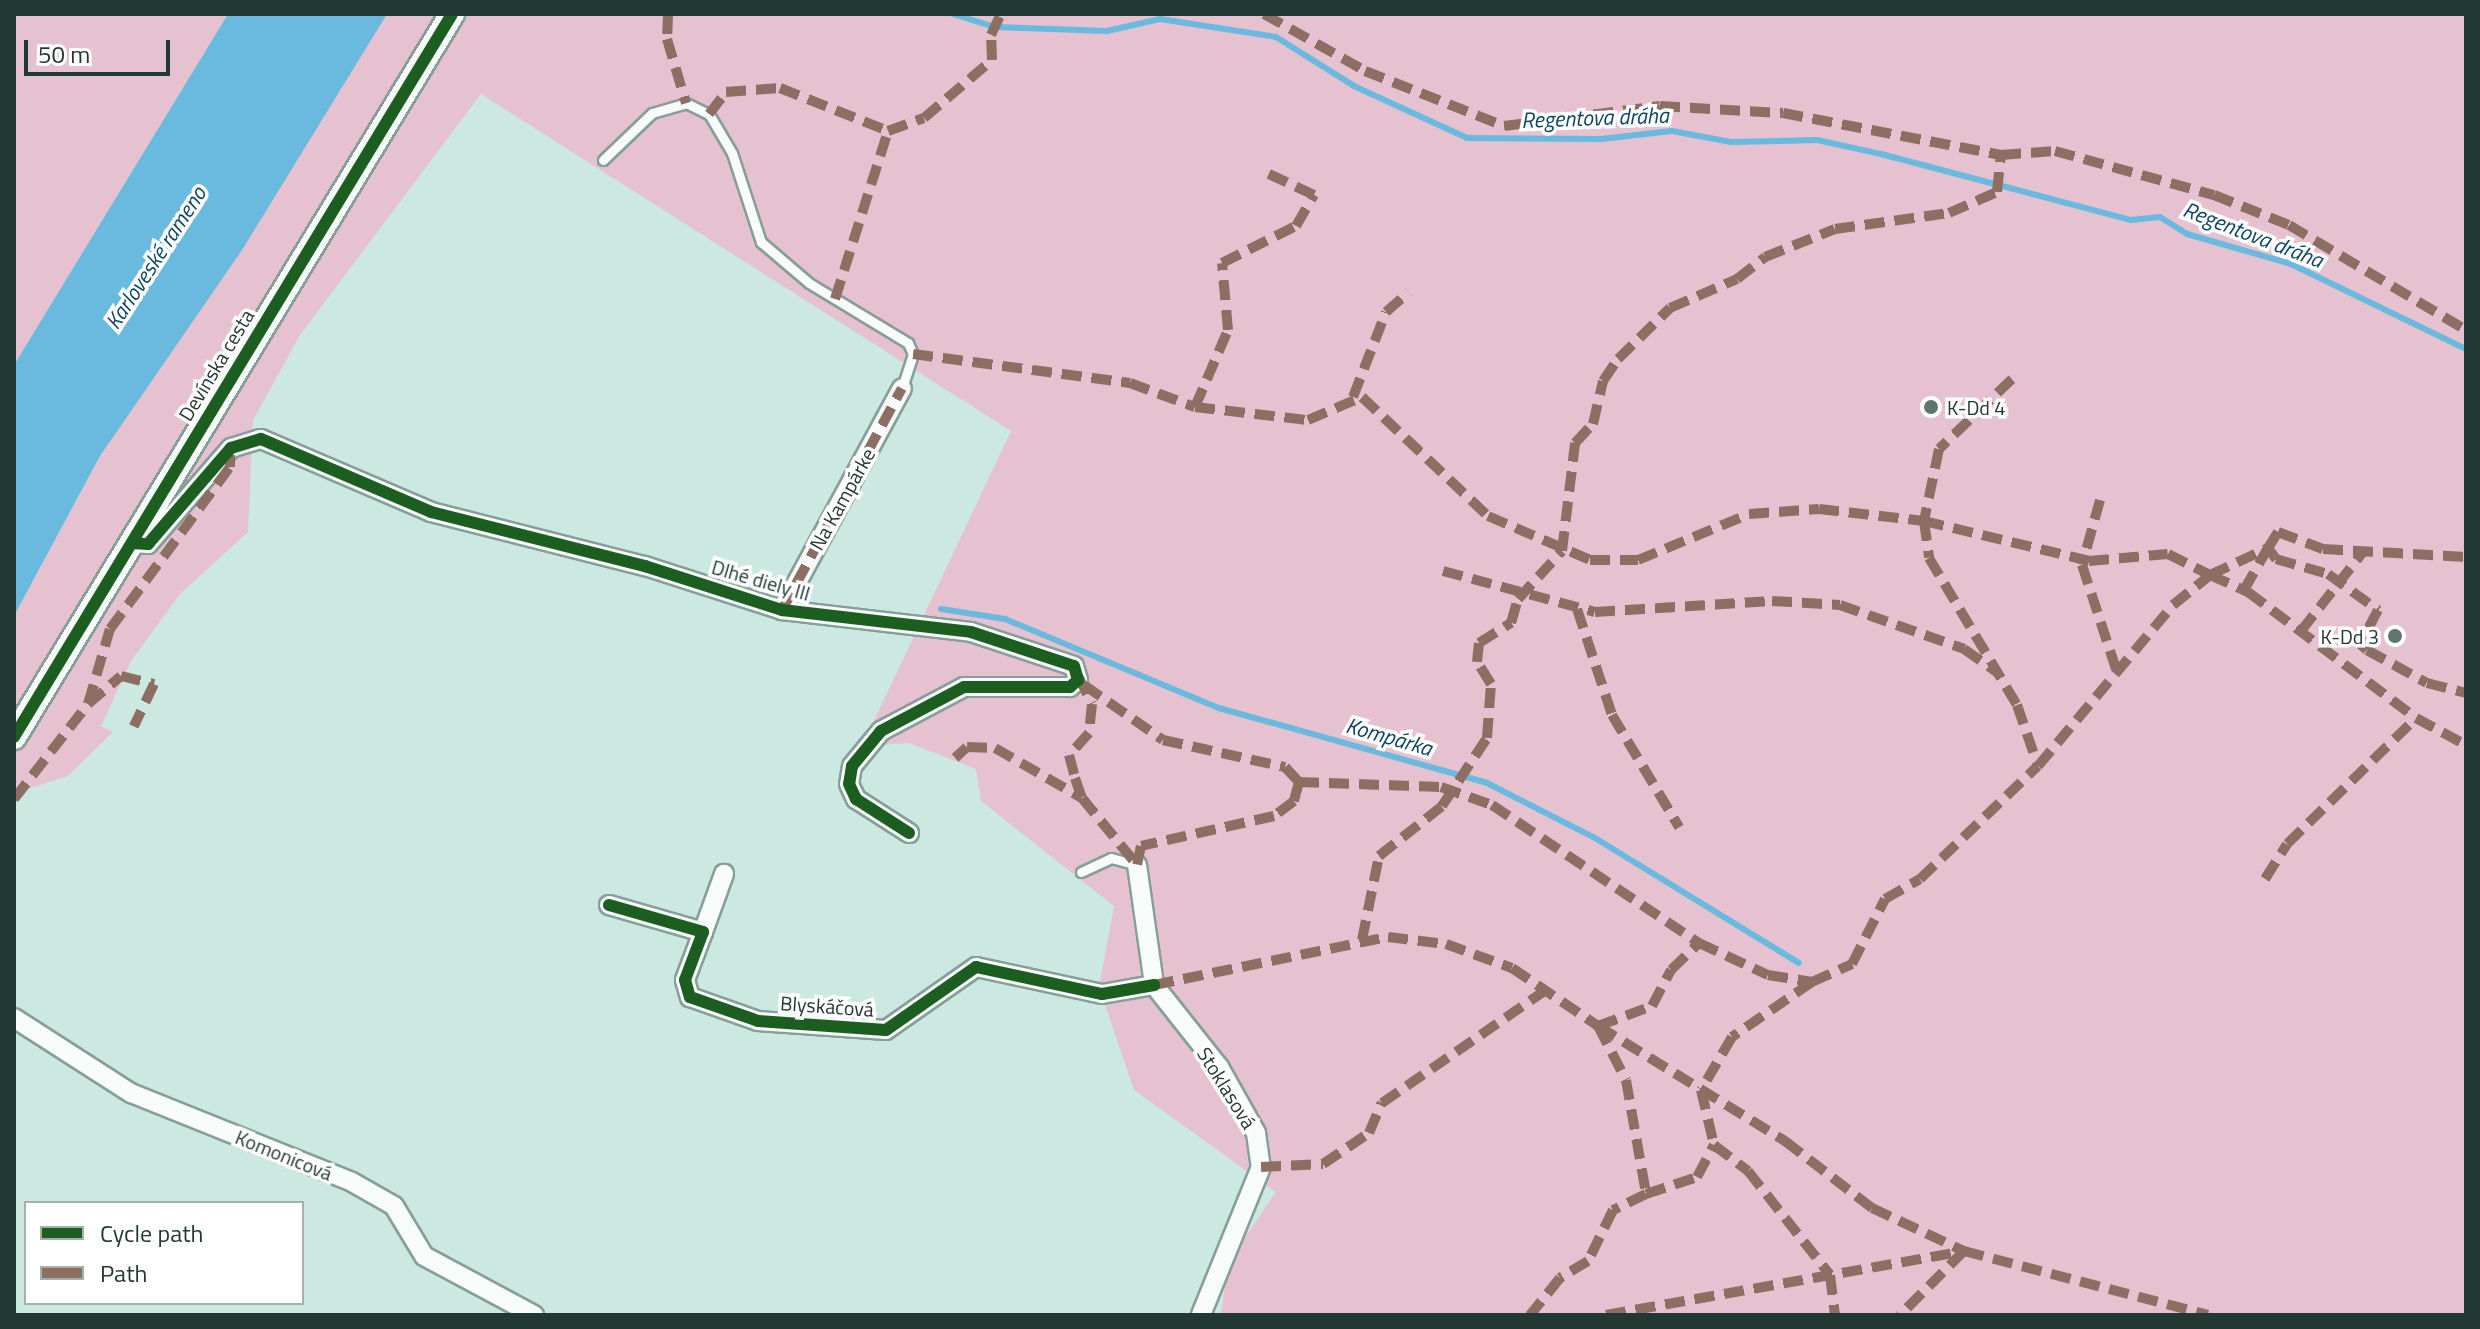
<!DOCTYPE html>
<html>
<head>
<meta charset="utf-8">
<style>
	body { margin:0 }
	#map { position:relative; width:2480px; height:1329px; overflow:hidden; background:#cce9e1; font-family:"Titillium Web",sans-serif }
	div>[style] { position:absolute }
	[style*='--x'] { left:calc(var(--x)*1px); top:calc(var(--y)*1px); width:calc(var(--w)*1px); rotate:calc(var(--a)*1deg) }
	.green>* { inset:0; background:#e6c1d0 }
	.water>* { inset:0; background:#69bade }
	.stream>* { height:6px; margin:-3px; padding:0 3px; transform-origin:3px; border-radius:3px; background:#69bade }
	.roads { filter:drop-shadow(2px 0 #879e98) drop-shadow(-2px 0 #879e98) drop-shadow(0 2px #879e98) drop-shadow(0 -2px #879e98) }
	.service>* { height:9px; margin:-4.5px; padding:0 4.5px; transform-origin:4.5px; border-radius:4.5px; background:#f7fcfa }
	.minor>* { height:18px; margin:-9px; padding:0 9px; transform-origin:9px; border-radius:9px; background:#f7fcfa }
	.tertiary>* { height:24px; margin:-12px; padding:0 12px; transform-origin:12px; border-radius:12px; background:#f7fcfa }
	.quiet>* { height:10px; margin-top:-5px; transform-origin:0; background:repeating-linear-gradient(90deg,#8d6e63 0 20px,transparent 0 30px) }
	.cycleway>* { height:12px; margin:-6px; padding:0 6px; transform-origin:6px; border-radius:6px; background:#1b5e20 }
	.dots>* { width:22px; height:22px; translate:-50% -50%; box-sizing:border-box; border:4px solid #fff; border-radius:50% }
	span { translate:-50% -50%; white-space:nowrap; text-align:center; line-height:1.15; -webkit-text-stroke:7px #fff; paint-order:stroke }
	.street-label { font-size:20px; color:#223832 }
	.poi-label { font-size:20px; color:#223832 }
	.left { translate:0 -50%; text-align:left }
	.right { translate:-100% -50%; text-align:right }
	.water-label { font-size:22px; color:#0b4562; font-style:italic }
	.frame { position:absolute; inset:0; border:16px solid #223832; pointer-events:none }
	.legend { position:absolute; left:24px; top:1201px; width:280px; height:104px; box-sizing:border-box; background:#fff; border:2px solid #a7afad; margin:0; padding:10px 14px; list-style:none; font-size:24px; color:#223832 }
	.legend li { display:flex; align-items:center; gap:16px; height:40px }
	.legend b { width:40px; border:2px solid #a7afad }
	.scale { position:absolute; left:24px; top:40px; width:146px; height:36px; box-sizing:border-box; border:4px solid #223832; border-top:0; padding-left:10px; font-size:24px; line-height:28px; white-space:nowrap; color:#223832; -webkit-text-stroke:6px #fff; paint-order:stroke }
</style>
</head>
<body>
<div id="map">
	<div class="green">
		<i style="clip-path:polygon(14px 14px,228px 14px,14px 365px)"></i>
		<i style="clip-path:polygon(387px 14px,2466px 14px,2466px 1315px,1221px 1315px,1228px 1262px,1276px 1192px,1134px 1090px,1099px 987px,1114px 906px,981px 801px,976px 769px,909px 743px,862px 746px,1011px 431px,481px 94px,300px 335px,253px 420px,248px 532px,180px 594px,131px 661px,101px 726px,113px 732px,68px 776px,14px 793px,14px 616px,100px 456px)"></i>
	</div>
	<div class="water">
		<i style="clip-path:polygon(228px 14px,387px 14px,242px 250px,100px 456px,14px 616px,14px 365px)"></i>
	</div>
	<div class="stream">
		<i style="--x:953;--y:14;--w:44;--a:17.2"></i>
		<i style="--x:995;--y:27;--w:112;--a:2"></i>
		<i style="--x:1107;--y:31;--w:54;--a:-12.8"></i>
		<i style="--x:1160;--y:19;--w:117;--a:8.8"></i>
		<i style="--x:1276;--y:37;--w:92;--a:32.1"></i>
		<i style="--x:1354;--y:86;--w:124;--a:24.7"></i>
		<i style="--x:1467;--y:138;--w:134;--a:0.4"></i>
		<i style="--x:1601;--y:139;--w:71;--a:-6.4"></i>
		<i style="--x:1672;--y:131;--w:60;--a:10.6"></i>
		<i style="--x:1731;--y:142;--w:86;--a:-1.3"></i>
		<i style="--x:1817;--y:140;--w:66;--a:12.3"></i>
		<i style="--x:1881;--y:154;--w:259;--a:14.8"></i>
		<i style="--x:2131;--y:220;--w:29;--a:-6"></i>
		<i style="--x:2160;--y:217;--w:32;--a:32"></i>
		<i style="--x:2187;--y:234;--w:108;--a:16.1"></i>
		<i style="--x:2291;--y:264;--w:195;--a:25.9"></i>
		<i style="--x:941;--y:609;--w:65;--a:8.9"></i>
		<i style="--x:1005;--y:619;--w:232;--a:22.6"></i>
		<i style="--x:1219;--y:708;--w:278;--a:15.6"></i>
		<i style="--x:1487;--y:783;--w:121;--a:27"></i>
		<i style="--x:1595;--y:838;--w:239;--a:31.5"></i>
	</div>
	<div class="roads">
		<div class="service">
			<i style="--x:603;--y:160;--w:68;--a:-43.8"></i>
			<i style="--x:652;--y:113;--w:35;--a:-16"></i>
			<i style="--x:686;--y:103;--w:25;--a:26"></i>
			<i style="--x:709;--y:114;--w:45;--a:59.5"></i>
			<i style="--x:732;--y:153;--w:94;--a:72"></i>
			<i style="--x:761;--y:242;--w:63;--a:40.5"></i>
			<i style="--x:809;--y:283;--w:116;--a:31.2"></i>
			<i style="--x:908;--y:343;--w:12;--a:66"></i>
			<i style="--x:913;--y:354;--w:36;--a:108"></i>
			<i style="--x:1081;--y:872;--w:33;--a:-25"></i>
			<i style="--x:1111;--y:858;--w:27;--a:15"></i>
		</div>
		<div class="minor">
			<i style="--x:132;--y:543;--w:16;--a:4"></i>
			<i style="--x:148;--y:544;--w:127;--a:-49.2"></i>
			<i style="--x:231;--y:448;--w:31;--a:-17"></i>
			<i style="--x:261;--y:439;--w:185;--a:23.2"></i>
			<i style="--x:431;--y:512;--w:221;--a:14.2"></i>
			<i style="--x:645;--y:566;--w:144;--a:17.8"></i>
			<i style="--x:782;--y:610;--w:190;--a:6.6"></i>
			<i style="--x:971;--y:632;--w:108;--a:18.3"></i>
			<i style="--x:1074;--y:666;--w:15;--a:74"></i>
			<i style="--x:1078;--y:680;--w:11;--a:139"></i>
			<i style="--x:1070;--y:687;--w:106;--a:180"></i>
			<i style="--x:964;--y:687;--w:94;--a:152.1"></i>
			<i style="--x:881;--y:731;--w:45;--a:129.6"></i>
			<i style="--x:852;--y:766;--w:18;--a:99"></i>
			<i style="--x:849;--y:784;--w:17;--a:65"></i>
			<i style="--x:856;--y:799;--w:63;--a:32.7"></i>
			<i style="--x:782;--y:610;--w:252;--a:-61.6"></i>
			<i style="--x:1137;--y:865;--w:121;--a:81.9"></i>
			<i style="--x:1154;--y:985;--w:105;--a:51.6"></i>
			<i style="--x:1219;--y:1067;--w:76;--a:60.7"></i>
			<i style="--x:1256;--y:1133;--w:34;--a:82"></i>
			<i style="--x:1261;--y:1167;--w:160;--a:112.1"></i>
			<i style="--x:609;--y:905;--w:98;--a:16"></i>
			<i style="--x:703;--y:932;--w:51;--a:110.6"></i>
			<i style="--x:685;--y:980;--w:18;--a:74"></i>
			<i style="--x:690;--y:997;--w:72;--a:19.4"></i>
			<i style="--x:758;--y:1021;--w:128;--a:4"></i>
			<i style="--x:886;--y:1030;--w:110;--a:-35"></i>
			<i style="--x:976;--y:967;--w:129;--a:12.1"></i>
			<i style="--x:1102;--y:994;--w:53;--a:-9.8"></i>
			<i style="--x:703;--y:932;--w:62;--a:-70.1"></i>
			<i style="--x:14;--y:1018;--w:139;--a:32.7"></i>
			<i style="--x:131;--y:1093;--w:238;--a:21.9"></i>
			<i style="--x:352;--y:1182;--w:48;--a:29.7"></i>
			<i style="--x:394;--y:1206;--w:58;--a:59"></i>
			<i style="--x:424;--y:1256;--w:125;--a:28.2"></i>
		</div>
		<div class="tertiary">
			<i style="--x:14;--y:737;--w:845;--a:-58.79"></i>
		</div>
	</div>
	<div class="quiet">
		<i style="--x:668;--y:14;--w:25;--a:92"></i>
		<i style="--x:667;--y:39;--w:67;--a:73.5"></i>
		<i style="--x:1264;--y:14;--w:116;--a:29.4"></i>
		<i style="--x:1365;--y:71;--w:149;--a:21.6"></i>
		<i style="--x:1504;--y:126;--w:157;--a:-7.3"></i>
		<i style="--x:1660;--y:106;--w:123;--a:3.3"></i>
		<i style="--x:1783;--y:113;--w:222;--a:10.9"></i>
		<i style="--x:2001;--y:155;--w:54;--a:-4.2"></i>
		<i style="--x:2055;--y:151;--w:165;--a:15.5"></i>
		<i style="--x:2214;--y:195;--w:81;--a:21.8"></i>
		<i style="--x:2289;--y:225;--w:206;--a:30.7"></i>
		<i style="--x:709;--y:114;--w:28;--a:-52"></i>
		<i style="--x:726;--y:92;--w:54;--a:-4.2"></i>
		<i style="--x:780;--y:88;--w:116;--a:21.7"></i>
		<i style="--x:888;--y:131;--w:38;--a:-20"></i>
		<i style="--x:924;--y:118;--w:89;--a:-40.5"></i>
		<i style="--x:992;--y:60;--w:25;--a:-92"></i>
		<i style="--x:991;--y:35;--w:23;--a:-65"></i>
		<i style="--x:835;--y:299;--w:176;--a:-72.5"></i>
		<i style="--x:913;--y:354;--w:219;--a:7.6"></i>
		<i style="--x:1130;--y:383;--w:69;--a:20.3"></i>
		<i style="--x:1195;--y:407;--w:114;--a:6.6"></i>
		<i style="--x:1308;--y:420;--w:59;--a:-23.1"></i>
		<i style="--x:1362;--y:397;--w:173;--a:43.4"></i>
		<i style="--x:1488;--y:516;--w:111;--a:23.3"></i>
		<i style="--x:1590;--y:560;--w:48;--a:0"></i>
		<i style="--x:1638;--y:560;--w:120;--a:-22.5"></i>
		<i style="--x:1749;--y:514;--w:70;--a:-4.1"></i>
		<i style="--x:1819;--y:509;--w:106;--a:6.5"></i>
		<i style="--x:1924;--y:521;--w:170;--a:13.6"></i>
		<i style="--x:2089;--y:561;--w:79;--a:-5.1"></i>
		<i style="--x:2168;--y:554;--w:47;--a:26.6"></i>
		<i style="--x:2210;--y:575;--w:64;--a:-25"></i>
		<i style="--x:2268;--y:548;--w:19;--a:-58"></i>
		<i style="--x:2278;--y:532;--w:48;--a:20.7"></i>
		<i style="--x:2323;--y:549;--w:143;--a:3.2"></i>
		<i style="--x:2012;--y:379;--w:101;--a:136.2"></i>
		<i style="--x:1939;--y:449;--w:74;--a:101.8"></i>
		<i style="--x:1924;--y:521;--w:37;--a:82"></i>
		<i style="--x:1929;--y:558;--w:171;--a:59.1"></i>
		<i style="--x:2017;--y:705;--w:65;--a:71"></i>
		<i style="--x:1353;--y:397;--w:91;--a:-68.8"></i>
		<i style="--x:1386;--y:312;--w:30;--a:-41"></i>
		<i style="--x:1195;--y:407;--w:84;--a:-66.8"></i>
		<i style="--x:1228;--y:330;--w:67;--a:-95.1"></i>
		<i style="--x:1222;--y:263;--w:83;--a:-26.6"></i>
		<i style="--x:1296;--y:226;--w:36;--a:-60"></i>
		<i style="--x:1314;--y:195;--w:50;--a:-155"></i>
		<i style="--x:2100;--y:500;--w:67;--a:105.5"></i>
		<i style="--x:2082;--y:565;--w:113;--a:71.9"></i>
		<i style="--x:1443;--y:571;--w:157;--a:15.1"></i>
		<i style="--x:1595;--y:612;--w:177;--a:-3.6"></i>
		<i style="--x:1772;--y:601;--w:68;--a:3.4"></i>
		<i style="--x:1840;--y:605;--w:132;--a:19.5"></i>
		<i style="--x:1964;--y:649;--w:42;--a:35.2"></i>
		<i style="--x:2244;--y:590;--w:48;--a:-60.3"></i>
		<i style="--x:2268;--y:548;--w:14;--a:54"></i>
		<i style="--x:2276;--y:559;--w:54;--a:16.1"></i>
		<i style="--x:2328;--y:574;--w:62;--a:35.8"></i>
		<i style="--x:2378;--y:610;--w:38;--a:118"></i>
		<i style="--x:2360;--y:644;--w:9;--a:41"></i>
		<i style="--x:2367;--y:650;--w:68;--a:28.8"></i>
		<i style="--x:2427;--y:683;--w:40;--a:14.4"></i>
		<i style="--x:1577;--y:609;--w:112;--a:71.7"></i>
		<i style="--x:1612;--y:715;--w:131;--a:59.1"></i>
		<i style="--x:782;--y:610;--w:252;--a:-61.6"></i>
		<i style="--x:2301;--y:631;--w:100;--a:-51.9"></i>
		<i style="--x:1078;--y:676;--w:31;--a:63"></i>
		<i style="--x:1092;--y:704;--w:29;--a:96"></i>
		<i style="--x:1089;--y:733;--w:30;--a:132"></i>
		<i style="--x:1069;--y:755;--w:24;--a:75"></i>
		<i style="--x:1075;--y:778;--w:21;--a:71"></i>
		<i style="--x:1082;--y:798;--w:87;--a:50.6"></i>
		<i style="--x:1084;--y:685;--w:96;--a:34.8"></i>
		<i style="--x:1163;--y:740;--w:125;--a:12.5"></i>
		<i style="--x:1285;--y:767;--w:21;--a:47"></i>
		<i style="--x:1299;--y:782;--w:20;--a:105"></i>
		<i style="--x:1294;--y:801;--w:25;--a:143"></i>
		<i style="--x:1274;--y:816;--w:136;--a:167.3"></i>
		<i style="--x:1141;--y:846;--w:19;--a:102"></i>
		<i style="--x:88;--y:704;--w:78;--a:-73.7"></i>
		<i style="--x:110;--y:629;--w:202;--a:-53.5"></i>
		<i style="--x:230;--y:467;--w:12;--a:-90"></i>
		<i style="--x:955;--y:758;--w:16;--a:-43"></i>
		<i style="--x:967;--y:747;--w:28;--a:2"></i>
		<i style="--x:995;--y:748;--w:100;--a:29.9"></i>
		<i style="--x:1299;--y:782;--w:142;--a:2"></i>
		<i style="--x:1441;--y:787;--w:54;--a:19.4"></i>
		<i style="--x:1492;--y:805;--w:249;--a:33.7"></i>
		<i style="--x:1699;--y:943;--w:76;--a:24.9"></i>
		<i style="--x:1768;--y:975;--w:45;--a:9"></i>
		<i style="--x:1812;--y:982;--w:44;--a:-24.2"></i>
		<i style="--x:1852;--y:964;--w:73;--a:-63.1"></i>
		<i style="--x:1885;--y:899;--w:40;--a:-29.7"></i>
		<i style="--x:1920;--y:879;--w:163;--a:-43.8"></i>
		<i style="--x:2038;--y:766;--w:210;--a:-50"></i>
		<i style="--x:2173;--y:605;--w:48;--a:-39"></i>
		<i style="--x:2210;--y:575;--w:42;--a:24.1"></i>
		<i style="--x:2248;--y:592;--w:210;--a:36.9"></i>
		<i style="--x:2416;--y:718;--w:57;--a:28.4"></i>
		<i style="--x:14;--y:799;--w:120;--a:-52.1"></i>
		<i style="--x:88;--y:704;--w:43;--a:-40.3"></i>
		<i style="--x:121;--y:676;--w:34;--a:14"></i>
		<i style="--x:154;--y:684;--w:47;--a:115.5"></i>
		<i style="--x:2265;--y:879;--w:41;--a:-57.8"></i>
		<i style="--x:2287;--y:844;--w:180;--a:-44.3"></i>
		<i style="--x:1362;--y:940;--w:86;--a:-78.6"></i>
		<i style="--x:1379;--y:856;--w:80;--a:-38.4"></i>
		<i style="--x:1442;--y:806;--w:82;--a:-56.5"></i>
		<i style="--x:1487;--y:738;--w:54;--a:-85.8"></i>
		<i style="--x:1491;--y:684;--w:26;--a:-122"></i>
		<i style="--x:1477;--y:662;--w:19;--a:-84"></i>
		<i style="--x:1479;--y:643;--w:38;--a:-32"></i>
		<i style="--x:1511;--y:623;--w:25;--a:-74"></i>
		<i style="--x:1518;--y:599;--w:65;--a:-47.5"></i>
		<i style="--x:1562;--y:551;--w:109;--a:-83.1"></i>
		<i style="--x:1575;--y:443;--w:26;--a:-47"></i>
		<i style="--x:1593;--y:424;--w:44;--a:-76.9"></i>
		<i style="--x:1603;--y:381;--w:27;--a:-56"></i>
		<i style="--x:1618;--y:359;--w:73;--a:-44.4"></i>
		<i style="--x:1670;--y:308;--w:73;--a:-23.4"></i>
		<i style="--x:1737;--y:279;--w:36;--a:-38"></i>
		<i style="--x:1765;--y:257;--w:75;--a:-21.8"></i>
		<i style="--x:1835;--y:229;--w:115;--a:-8"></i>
		<i style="--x:1949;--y:213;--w:52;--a:-23.6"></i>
		<i style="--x:1997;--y:192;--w:37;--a:-84"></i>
		<i style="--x:1812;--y:982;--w:97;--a:145.5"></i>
		<i style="--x:1732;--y:1037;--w:61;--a:120.3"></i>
		<i style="--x:1701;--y:1090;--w:57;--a:76.7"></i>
		<i style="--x:1714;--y:1145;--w:43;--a:37.4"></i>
		<i style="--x:1748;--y:1171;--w:132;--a:51.7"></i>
		<i style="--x:1830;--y:1275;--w:40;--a:82.9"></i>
		<i style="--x:1154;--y:985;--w:239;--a:-11.6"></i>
		<i style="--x:1388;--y:937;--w:58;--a:6.9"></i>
		<i style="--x:1446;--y:944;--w:70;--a:20"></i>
		<i style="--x:1512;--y:968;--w:104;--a:34"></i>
		<i style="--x:1598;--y:1026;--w:61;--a:62.6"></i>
		<i style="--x:1626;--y:1080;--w:116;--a:80"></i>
		<i style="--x:1646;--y:1194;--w:37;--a:154"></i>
		<i style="--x:1613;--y:1210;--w:57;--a:116.1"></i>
		<i style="--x:1588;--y:1261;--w:33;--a:149"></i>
		<i style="--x:1560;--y:1278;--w:48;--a:129"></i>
		<i style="--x:1598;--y:1026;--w:220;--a:31.6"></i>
		<i style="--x:1785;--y:1141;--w:110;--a:37.6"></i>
		<i style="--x:1872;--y:1208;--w:102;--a:25.1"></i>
		<i style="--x:1964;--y:1251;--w:91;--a:135"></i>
		<i style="--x:1598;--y:1026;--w:58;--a:-20.3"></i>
		<i style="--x:1652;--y:1006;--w:41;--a:-62.2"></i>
		<i style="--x:1671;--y:970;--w:39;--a:-44"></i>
		<i style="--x:1261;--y:1167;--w:62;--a:-2.8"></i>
		<i style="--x:1323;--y:1164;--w:55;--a:-34"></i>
		<i style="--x:1369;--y:1133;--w:33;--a:-67"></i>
		<i style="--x:1382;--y:1103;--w:201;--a:-34.6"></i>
		<i style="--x:1646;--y:1194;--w:54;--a:-18.4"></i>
		<i style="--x:1697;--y:1177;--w:36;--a:-62"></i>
		<i style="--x:1606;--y:1315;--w:364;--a:-10.1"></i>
		<i style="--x:1964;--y:1251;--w:252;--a:14.7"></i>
	</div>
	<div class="cycleway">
		<i style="--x:132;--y:543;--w:16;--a:4"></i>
		<i style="--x:148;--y:544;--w:127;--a:-49.2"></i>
		<i style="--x:231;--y:448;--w:31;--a:-17"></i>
		<i style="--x:261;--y:439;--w:185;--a:23.2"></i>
		<i style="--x:431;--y:512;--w:221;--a:14.2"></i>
		<i style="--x:645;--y:566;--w:144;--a:17.8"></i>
		<i style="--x:782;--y:610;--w:190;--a:6.6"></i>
		<i style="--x:971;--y:632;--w:108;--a:18.3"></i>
		<i style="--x:1074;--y:666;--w:15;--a:74"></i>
		<i style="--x:1078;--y:680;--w:11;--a:139"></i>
		<i style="--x:1070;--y:687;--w:106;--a:180"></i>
		<i style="--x:964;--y:687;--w:94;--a:152.1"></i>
		<i style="--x:881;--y:731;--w:45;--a:129.6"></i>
		<i style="--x:852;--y:766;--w:18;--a:99"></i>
		<i style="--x:849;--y:784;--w:17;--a:65"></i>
		<i style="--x:856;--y:799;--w:63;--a:32.7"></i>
		<i style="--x:14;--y:737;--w:845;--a:-58.79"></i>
		<i style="--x:609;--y:905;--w:98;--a:16"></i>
		<i style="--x:703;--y:932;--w:51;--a:110.6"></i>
		<i style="--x:685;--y:980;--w:18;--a:74"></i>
		<i style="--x:690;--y:997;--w:72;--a:19.4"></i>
		<i style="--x:758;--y:1021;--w:128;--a:4"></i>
		<i style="--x:886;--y:1030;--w:110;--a:-35"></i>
		<i style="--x:976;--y:967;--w:129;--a:12.1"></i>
		<i style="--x:1102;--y:994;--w:53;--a:-9.8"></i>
	</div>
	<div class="dots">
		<i style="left:1931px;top:407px;background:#5e766f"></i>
		<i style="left:2395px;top:636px;background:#5e766f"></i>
	</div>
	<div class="street-label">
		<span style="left:216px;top:365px;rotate:-59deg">Devínska cesta</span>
		<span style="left:842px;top:499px;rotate:-61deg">Na Kampárke</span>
		<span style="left:761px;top:580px;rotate:16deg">Dlhé diely III</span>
		<span style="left:827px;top:1006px;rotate:4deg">Blyskáčová</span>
		<span style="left:1227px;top:1088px;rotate:58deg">Stoklasová</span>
		<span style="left:284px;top:1155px;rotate:22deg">Komonicová</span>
	</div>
	<div class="poi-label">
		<span class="left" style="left:1947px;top:407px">K-Dd 4</span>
		<span class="right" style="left:2379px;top:636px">K-Dd 3</span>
	</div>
	<div class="water-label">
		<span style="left:1595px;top:118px;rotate:-2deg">Regentova dráha</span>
		<span style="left:2253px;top:235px;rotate:21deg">Regentova dráha</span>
		<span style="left:156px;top:258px;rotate:-57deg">Karloveské rameno</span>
		<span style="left:1389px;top:737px;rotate:16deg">Kompárka</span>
	</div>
	<div class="frame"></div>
	<ul class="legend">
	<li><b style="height:10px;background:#1b5e20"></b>Cycle path</li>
	<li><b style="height:10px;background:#8d6e63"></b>Path</li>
	</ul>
	<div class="scale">50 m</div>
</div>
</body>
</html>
